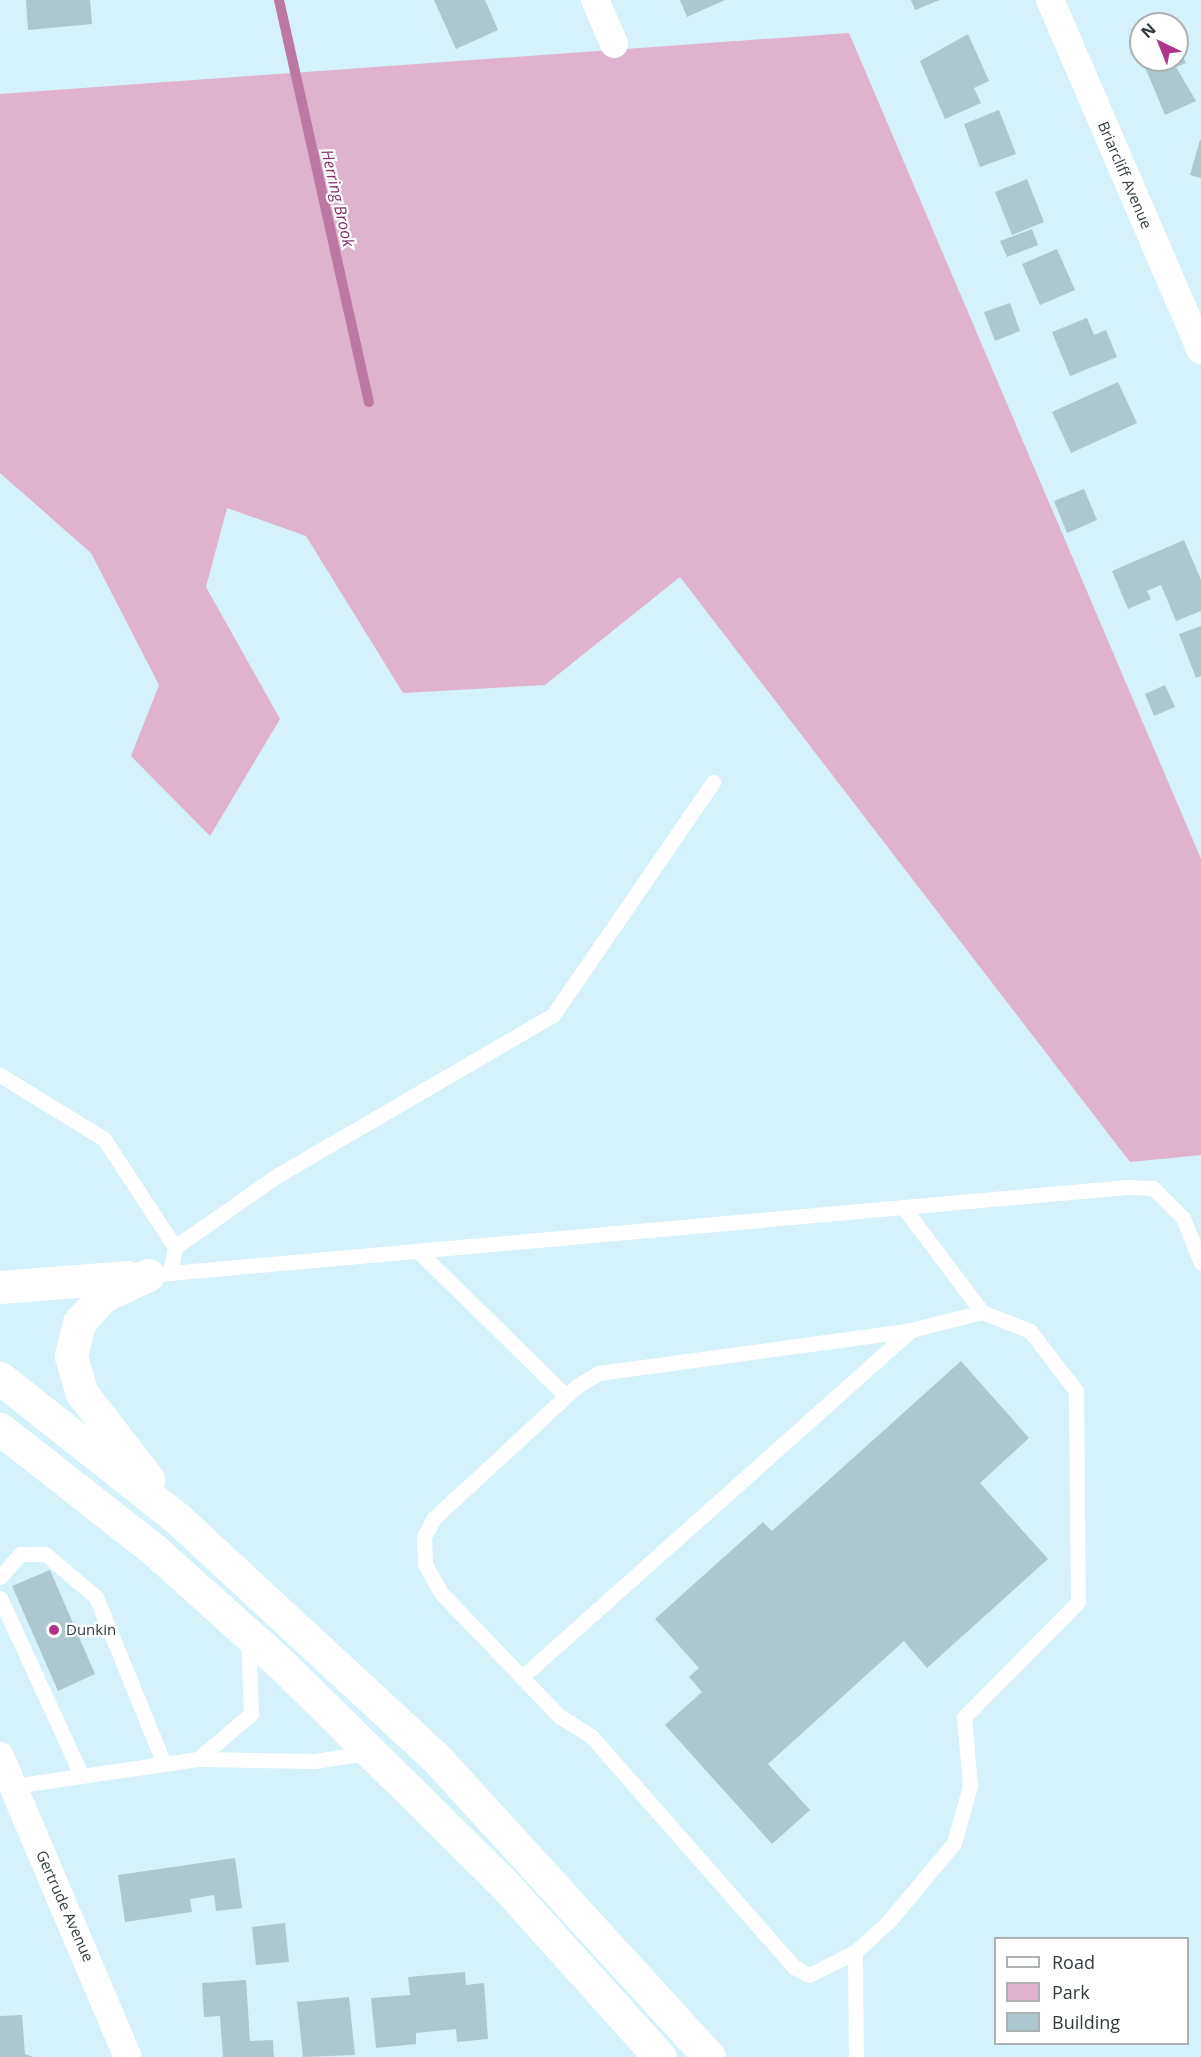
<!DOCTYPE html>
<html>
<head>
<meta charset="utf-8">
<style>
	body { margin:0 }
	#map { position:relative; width:1201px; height:2057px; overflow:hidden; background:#d5f1f9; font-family:"Open Sans",sans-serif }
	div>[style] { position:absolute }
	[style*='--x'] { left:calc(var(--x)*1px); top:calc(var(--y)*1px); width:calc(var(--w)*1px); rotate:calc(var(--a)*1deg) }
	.green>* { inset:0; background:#dfb3cd }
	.stream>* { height:10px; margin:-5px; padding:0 5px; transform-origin:5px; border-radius:5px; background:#bc78a1 }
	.building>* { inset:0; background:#adc7cf }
	.lane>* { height:15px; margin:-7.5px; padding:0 7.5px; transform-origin:7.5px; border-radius:7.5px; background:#fff }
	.street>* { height:28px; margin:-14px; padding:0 14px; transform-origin:14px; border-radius:14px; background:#fff }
	.highway>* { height:33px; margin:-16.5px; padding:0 16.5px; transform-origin:16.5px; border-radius:16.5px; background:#fff }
	.dots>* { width:16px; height:16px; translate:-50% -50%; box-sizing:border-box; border:3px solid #fff; border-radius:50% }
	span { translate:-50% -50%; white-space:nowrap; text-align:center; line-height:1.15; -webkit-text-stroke:4.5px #fff; paint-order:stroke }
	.street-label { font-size:15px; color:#303b3e }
	.poi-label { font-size:15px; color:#303b3e }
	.left { translate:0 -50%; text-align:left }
	.water-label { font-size:16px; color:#853269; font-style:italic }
	.legend { position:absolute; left:994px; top:1937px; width:195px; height:108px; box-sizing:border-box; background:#fff; border:2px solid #acb1b2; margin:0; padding:8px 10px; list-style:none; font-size:18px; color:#303b3e }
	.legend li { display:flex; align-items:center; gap:12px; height:30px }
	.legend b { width:30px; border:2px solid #acb1b2 }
	.north { position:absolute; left:1129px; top:12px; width:60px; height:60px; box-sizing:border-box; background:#fff; border:2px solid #acb1b2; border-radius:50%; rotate:317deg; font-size:16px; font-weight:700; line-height:24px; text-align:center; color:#303b3e }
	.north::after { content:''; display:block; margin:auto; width:21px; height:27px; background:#b03589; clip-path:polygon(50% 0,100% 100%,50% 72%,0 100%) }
</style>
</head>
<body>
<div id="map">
	<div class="green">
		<i style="clip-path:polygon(849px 33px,1201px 859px,1201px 1155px,1130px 1162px,680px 577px,545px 685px,403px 693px,306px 536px,227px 508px,206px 587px,280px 719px,210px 836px,131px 756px,159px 685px,91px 553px,0 473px,0 94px)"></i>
	</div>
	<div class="stream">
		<i style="--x:279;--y:0;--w:412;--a:77.4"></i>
	</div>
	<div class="building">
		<i style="clip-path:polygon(26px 0,90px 0,92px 24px,28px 30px)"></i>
		<i style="clip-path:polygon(434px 0,485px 0,498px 30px,456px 49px)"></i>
		<i style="clip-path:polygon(680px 0,725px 0,687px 17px)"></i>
		<i style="clip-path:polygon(911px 0,940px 0,915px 10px)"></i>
		<i style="clip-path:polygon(1141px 32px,1141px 62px,1137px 63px,1133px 36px)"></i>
		<i style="clip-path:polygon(968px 34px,989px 81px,974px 88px,981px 103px,945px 119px,920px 61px)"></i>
		<i style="clip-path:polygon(1177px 43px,1186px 63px,1176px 67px,1196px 101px,1165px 115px,1142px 60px,1177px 60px)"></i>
		<i style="clip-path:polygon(999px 110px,1016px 154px,980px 167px,964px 124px)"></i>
		<i style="clip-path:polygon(1200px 140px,1201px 140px,1201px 178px,1190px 175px)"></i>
		<i style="clip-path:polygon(1027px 179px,1044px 222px,1012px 235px,995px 192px)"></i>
		<i style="clip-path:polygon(1032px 229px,1038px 245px,1007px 257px,1000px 241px)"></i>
		<i style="clip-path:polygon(1057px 249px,1075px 290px,1040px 305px,1022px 264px)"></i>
		<i style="clip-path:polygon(1010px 303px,1020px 331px,995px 341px,984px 312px)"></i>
		<i style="clip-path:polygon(1087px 318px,1094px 335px,1106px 330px,1117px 357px,1070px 376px,1052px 332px)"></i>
		<i style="clip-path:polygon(1118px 382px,1137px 423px,1071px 453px,1052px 412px)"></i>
		<i style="clip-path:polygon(1084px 489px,1097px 520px,1067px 533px,1054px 501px)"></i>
		<i style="clip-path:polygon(1184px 540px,1201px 580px,1201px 611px,1176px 621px,1161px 585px,1147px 591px,1151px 599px,1128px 609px,1112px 571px)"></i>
		<i style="clip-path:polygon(1201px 626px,1201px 676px,1196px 678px,1179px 634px)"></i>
		<i style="clip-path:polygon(1165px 685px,1175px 707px,1154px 716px,1145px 694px)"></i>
		<i style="clip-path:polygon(961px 1361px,1029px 1438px,980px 1483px,1048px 1559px,927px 1668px,904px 1641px,768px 1764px,810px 1810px,772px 1844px,665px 1725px,702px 1692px,689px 1677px,699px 1668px,655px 1619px,763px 1522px,772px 1531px)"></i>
		<i style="clip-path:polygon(50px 1570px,95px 1674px,58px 1691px,12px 1586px)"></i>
		<i style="clip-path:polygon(235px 1858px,242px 1908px,216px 1911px,214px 1895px,190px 1899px,192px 1912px,125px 1922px,118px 1875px)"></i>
		<i style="clip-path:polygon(285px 1923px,289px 1962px,256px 1965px,252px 1927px)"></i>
		<i style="clip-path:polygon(465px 1972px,466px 1985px,484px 1983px,488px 2039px,457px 2042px,456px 2029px,416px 2033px,416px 2044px,376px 2048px,371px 1998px,410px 1995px,408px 1977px)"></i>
		<i style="clip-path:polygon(246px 1980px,250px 2041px,273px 2040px,274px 2057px,223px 2057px,220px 2016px,204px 2017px,202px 1983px)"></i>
		<i style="clip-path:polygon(349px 1997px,355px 2055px,303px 2057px,297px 2002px)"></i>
		<i style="clip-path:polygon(22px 2015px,25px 2054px,33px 2057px,0 2057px,0 2016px)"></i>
	</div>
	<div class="lane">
		<i style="--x:0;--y:1075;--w:122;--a:31.6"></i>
		<i style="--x:104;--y:1139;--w:129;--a:56.7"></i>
		<i style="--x:175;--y:1247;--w:25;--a:101"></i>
		<i style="--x:903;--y:1207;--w:131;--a:53"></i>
		<i style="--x:175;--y:1247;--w:126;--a:-35"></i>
		<i style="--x:278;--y:1175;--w:318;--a:-30.2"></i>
		<i style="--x:553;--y:1015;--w:283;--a:-55.5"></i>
		<i style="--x:418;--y:1251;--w:207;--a:44.4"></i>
		<i style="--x:148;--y:1275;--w:983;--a:-5.14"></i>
		<i style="--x:1127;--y:1187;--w:26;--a:2"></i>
		<i style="--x:1153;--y:1188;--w:42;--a:45"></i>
		<i style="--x:1183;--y:1218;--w:48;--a:68.2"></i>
		<i style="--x:982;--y:1312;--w:52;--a:21.6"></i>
		<i style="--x:1030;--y:1331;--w:76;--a:52.5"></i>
		<i style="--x:1076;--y:1391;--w:211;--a:89.5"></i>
		<i style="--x:1078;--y:1602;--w:162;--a:134.7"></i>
		<i style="--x:964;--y:1717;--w:69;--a:85"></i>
		<i style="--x:970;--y:1786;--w:59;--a:105.7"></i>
		<i style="--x:954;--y:1843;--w:102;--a:129.8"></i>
		<i style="--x:889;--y:1921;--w:46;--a:137.6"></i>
		<i style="--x:855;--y:1952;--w:51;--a:153.4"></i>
		<i style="--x:809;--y:1975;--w:17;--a:-152"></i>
		<i style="--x:794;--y:1967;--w:308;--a:-131.3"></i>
		<i style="--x:591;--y:1736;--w:36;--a:-148"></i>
		<i style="--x:560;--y:1717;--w:172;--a:-133.8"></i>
		<i style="--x:441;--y:1593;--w:33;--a:-119"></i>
		<i style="--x:425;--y:1564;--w:28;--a:-92"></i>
		<i style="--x:424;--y:1536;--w:21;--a:-61"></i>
		<i style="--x:434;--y:1518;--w:195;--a:-42.7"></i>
		<i style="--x:577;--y:1386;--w:26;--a:-31"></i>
		<i style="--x:599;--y:1373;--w:315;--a:-7.8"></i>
		<i style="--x:911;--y:1330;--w:73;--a:-14.2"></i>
		<i style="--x:0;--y:1577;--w:30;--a:-49"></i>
		<i style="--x:20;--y:1554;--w:25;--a:0"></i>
		<i style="--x:45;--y:1554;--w:67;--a:40.1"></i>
		<i style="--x:96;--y:1597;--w:180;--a:67.8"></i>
		<i style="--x:0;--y:1598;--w:196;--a:65.3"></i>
		<i style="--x:248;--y:1638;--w:76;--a:87.7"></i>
		<i style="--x:251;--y:1714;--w:70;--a:139.7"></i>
		<i style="--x:198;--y:1759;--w:116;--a:1"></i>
		<i style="--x:314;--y:1761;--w:56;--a:-8.3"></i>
		<i style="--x:522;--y:1677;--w:521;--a:-41.73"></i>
		<i style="--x:13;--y:1786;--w:187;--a:-8.3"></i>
		<i style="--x:855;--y:1952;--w:105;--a:89.5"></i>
	</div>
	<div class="street">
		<i style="--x:595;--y:0;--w:48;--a:66.6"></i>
		<i style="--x:1050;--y:0;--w:381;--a:66.7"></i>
		<i style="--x:0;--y:1756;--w:327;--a:67"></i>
	</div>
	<div class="highway">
		<i style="--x:148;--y:1275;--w:50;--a:155"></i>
		<i style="--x:103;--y:1296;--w:36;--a:132"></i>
		<i style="--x:79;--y:1323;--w:34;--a:104"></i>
		<i style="--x:71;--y:1356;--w:37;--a:74"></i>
		<i style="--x:81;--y:1392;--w:110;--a:52.4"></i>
		<i style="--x:0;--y:1287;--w:128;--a:-4.5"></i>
		<i style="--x:0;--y:1378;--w:227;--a:38.4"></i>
		<i style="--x:178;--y:1519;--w:355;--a:42.8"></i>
		<i style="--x:438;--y:1760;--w:402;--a:47.6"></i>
		<i style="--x:0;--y:1429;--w:194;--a:38.1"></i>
		<i style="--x:153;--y:1549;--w:169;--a:41.9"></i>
		<i style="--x:279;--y:1662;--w:316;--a:44.6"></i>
		<i style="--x:504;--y:1884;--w:233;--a:48"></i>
	</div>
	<div class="dots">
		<i style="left:54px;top:1630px;background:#b03589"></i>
	</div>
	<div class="street-label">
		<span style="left:1125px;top:175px;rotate:67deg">Briarcliff Avenue</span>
		<span style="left:65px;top:1906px;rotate:66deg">Gertrude Avenue</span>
	</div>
	<div class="poi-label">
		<span class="left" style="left:66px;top:1630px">Dunkin</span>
	</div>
	<div class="water-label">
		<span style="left:338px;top:198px;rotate:77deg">Herring Brook</span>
	</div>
	<ul class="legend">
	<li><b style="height:8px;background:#fff"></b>Road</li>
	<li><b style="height:16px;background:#dfb3cd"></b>Park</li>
	<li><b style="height:16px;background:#adc7cf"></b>Building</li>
	</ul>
	<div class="north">N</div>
</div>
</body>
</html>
